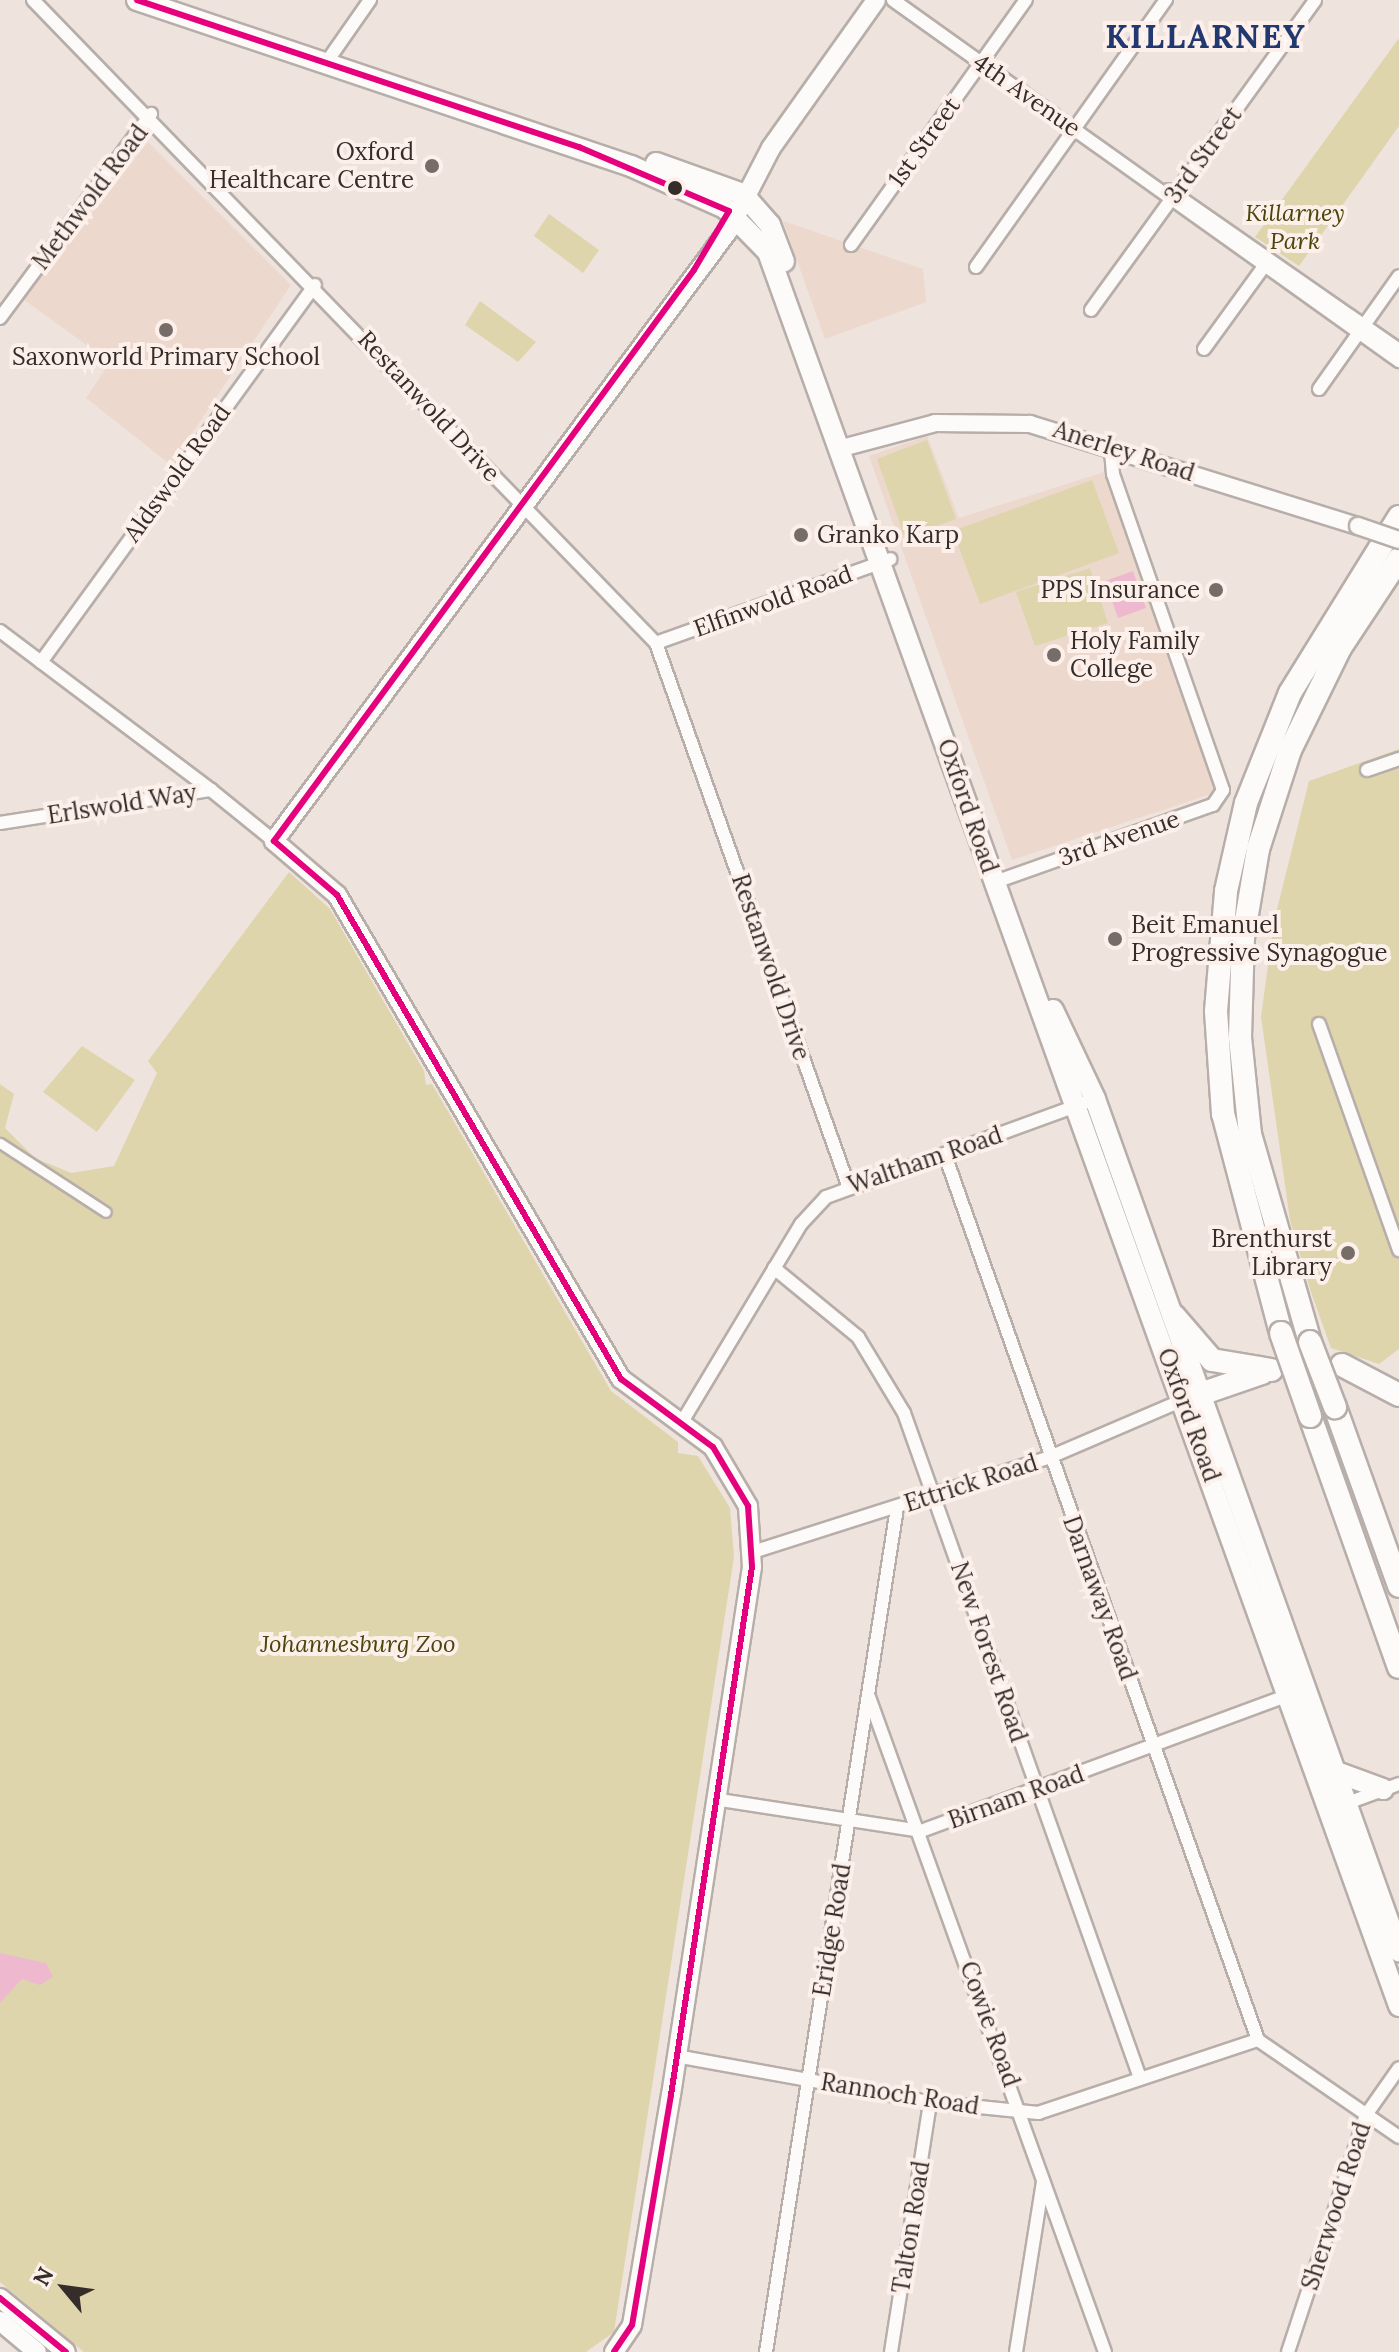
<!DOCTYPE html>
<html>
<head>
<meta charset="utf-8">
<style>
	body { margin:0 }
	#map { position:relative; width:1399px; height:2352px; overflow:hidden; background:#efe3dd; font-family:Lora,serif }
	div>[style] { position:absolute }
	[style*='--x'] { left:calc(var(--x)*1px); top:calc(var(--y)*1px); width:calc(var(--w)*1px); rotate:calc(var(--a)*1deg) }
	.built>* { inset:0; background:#ecd8cd }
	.green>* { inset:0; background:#ded5ad }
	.water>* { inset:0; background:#eeb9ce }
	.roads { filter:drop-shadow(2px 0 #b7aea9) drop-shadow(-2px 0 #b7aea9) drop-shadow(0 2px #b7aea9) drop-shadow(0 -2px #b7aea9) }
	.pedestrian>* { height:9px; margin:-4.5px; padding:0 4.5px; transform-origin:4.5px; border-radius:4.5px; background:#fdfbfa }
	.minor>* { height:12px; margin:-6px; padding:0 6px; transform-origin:6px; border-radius:6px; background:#fdfbfa }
	.tertiary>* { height:16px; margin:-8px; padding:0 8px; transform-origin:8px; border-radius:8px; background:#fdfbfa }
	.secondary>* { height:18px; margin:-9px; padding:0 9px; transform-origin:9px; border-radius:9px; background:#fdfbfa }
	.primary>* { height:20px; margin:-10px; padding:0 10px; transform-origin:10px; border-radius:10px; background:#fdfbfa }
	.motorway>* { height:22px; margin:-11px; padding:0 11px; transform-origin:11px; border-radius:11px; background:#fdfbfa }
	.bridges { filter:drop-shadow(2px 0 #b7aea9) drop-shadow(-2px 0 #b7aea9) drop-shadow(0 2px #b7aea9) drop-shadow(0 -2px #b7aea9) }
	.tertiary-bridge>* { height:16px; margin:-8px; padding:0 8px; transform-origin:8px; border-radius:8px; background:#fdfbfa }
	.motorway-bridge>* { height:22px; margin:-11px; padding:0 11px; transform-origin:11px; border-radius:11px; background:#fdfbfa }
	.bus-1>* { height:6px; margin:-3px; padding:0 3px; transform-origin:3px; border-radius:3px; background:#e5007d }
	.dots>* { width:22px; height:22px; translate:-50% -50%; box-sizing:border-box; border:4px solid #fdf0ea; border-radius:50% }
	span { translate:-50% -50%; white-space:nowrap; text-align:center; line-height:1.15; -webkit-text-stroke:8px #fdf0ea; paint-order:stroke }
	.street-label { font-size:24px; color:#352d29 }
	.poi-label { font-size:24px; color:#352d29 }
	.right { translate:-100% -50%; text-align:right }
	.left { translate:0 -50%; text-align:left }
	.park-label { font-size:24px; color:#4a450c; font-style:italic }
	.district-label { font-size:32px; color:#213970; font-weight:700; letter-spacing:2px }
	.north { position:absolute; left:24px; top:2248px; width:80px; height:80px; -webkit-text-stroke:6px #fdf0ea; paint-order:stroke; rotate:299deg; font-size:22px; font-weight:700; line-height:32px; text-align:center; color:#352d29 }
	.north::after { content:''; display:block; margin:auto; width:28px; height:36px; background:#352d29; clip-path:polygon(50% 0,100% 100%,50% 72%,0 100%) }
</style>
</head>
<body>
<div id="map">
	<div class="built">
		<i style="clip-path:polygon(148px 142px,291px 285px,171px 465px,86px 398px,110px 362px,23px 299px)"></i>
		<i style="clip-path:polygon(783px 221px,923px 269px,926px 302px,825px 339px)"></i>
		<i style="clip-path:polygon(927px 436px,959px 518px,1104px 472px,1217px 792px,1012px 860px,869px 456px)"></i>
	</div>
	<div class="green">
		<i style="clip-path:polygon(1399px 38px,1399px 126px,1299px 266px,1255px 237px)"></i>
		<i style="clip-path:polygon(549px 214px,599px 250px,583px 273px,534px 236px)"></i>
		<i style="clip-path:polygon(480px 301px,536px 342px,518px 362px,465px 325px)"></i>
		<i style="clip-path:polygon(927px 440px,956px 519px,905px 538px,877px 459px)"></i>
		<i style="clip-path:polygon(1092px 480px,1119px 553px,980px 604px,953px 531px)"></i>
		<i style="clip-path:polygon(1090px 568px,1108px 623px,1035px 646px,1016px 592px)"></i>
		<i style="clip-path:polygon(1399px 749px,1399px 1349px,1379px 1364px,1331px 1348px,1311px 1292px,1290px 1220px,1261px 1017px,1274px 921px,1309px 781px)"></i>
		<i style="clip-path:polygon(289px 872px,330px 909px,424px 1071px,426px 1085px,432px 1084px,611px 1391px,678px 1442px,678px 1453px,698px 1456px,730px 1508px,734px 1557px,614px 2332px,586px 2352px,84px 2352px,0 2282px,0 1084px,14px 1094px,5px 1128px,35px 1158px,71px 1173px,114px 1166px,157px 1073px,148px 1061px)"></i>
		<i style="clip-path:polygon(82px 1046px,135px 1080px,97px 1132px,43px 1092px)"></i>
	</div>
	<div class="water">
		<i style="clip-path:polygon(1133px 571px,1146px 608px,1118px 618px,1105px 581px)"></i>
		<i style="clip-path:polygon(0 1953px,46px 1963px,53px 1977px,40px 1985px,22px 1979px,0 2003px)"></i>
	</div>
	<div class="roads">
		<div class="pedestrian">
			<i style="--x:0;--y:1143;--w:126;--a:33.1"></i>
		</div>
		<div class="minor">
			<i style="--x:33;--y:0;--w:895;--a:45.91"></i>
			<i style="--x:656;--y:643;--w:575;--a:70.49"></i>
			<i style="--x:893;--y:0;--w:622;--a:35.51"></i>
			<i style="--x:326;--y:63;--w:77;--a:-55.1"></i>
			<i style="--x:1169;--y:190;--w:280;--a:34.8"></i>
			<i style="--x:851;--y:245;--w:301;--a:-54.5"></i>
			<i style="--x:976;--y:267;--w:328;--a:-54.6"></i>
			<i style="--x:1091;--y:310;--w:382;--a:-54.1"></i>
			<i style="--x:0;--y:318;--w:254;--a:-53.5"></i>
			<i style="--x:1204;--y:349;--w:109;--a:-54"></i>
			<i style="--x:1319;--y:389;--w:138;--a:-54.7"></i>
			<i style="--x:0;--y:631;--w:264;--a:37"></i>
			<i style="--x:656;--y:643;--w:249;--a:-19.7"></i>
			<i style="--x:41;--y:662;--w:466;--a:-54"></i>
			<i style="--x:1367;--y:770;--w:34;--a:-19"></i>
			<i style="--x:0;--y:823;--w:214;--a:-8.9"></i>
			<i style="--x:211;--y:790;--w:81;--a:39"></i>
			<i style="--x:995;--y:882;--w:231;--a:-19.5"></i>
			<i style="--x:1213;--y:805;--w:18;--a:-56"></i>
			<i style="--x:1223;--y:790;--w:335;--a:-109.2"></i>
			<i style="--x:1113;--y:474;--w:25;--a:-95"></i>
			<i style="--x:1319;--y:1024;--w:240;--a:70.5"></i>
			<i style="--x:945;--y:1155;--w:939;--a:70.52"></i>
			<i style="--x:774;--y:1268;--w:109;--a:39.4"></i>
			<i style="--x:858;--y:1337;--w:89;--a:58.8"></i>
			<i style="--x:904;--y:1413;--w:706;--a:70.46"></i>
			<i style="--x:682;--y:1422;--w:231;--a:-59"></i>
			<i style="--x:801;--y:1224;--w:37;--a:-47"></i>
			<i style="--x:826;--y:1197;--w:286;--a:-20"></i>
			<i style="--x:753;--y:1552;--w:312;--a:-17.7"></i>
			<i style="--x:1050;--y:1457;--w:145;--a:-23.2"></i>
			<i style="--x:869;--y:1697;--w:696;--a:70.19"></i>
			<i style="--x:714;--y:1799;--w:209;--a:8.8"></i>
			<i style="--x:921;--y:1831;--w:395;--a:-20.3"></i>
			<i style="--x:1342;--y:1805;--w:61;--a:-20.2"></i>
			<i style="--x:1258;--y:2040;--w:171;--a:34.5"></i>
			<i style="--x:676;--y:2056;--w:258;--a:10.3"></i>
			<i style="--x:930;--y:2102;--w:109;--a:5.8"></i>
			<i style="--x:1038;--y:2113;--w:232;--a:-18.4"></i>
			<i style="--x:766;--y:2352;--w:854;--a:-81.18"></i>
			<i style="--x:891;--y:2352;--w:253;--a:-81.1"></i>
			<i style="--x:1016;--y:2352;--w:173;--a:-81"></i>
			<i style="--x:1288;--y:2352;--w:250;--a:-71.8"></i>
			<i style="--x:1366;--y:2115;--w:57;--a:-54.9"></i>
		</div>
		<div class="tertiary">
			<i style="--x:842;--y:448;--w:96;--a:-15"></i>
			<i style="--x:935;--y:423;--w:95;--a:0.6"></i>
			<i style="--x:1030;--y:424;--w:343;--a:17.3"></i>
		</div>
		<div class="secondary">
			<i style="--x:0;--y:2298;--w:85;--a:39.3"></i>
			<i style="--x:0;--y:2321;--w:48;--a:40"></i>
			<i style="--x:614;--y:2352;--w:32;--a:-56"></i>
			<i style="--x:632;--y:2325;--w:233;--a:-80.4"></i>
			<i style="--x:671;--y:2095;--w:534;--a:-81.28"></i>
			<i style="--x:752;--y:1567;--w:61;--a:-93.8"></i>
			<i style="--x:748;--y:1506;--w:69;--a:-120.7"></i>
			<i style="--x:713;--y:1447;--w:114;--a:-143.5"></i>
			<i style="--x:621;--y:1379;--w:561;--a:-120.4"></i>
			<i style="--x:337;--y:895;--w:83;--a:-139.4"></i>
			<i style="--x:274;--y:841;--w:760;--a:-53.34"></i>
			<i style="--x:728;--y:231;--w:93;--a:-62.6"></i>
			<i style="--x:771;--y:148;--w:181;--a:-54.6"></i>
		</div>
		<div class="primary">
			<i style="--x:137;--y:0;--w:521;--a:18.57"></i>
			<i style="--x:631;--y:166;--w:103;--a:24.1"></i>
			<i style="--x:725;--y:208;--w:62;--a:45.7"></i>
			<i style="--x:768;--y:252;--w:1864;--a:70.21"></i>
			<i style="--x:656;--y:163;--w:92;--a:19.6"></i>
			<i style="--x:743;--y:194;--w:41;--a:48.9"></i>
			<i style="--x:770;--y:225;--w:39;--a:69"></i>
			<i style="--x:1053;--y:1010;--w:98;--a:64.7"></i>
			<i style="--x:1095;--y:1099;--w:905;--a:70.36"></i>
			<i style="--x:1339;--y:1773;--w:47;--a:20"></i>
		</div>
		<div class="motorway">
			<i style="--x:1174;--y:1316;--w:58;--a:49.2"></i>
			<i style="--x:1212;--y:1360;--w:60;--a:9.6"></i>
			<i style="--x:1281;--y:1333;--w:227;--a:-104.8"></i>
			<i style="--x:1223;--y:1114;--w:103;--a:-93.9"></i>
			<i style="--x:1216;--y:1011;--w:120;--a:-85.2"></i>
			<i style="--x:1226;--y:891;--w:90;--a:-77.2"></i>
			<i style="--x:1246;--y:803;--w:118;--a:-68.2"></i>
			<i style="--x:1290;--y:693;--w:207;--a:-58.2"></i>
			<i style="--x:1310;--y:1342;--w:216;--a:-106.1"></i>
			<i style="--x:1250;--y:1134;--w:98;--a:-95.9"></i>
			<i style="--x:1240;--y:1037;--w:99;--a:-88.3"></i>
			<i style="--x:1243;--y:938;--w:90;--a:-80.4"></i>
			<i style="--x:1258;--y:849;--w:104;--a:-72.1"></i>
			<i style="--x:1290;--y:750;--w:114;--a:-63.9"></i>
			<i style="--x:1340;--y:648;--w:107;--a:-56.5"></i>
			<i style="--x:1342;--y:1365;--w:64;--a:27.8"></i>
			<i style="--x:1183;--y:1400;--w:83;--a:-18.9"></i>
			<i style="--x:1335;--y:1407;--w:190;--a:70.3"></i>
			<i style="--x:1310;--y:1416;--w:266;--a:70.5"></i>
		</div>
	</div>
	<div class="bridges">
		<div class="tertiary-bridge">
			<i style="--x:1358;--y:526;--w:43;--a:18.9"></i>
		</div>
		<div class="motorway-bridge">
			<i style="--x:1281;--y:1333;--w:88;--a:70.7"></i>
			<i style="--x:1310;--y:1342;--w:70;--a:69"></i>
		</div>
	</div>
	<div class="bus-1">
		<i style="--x:137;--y:0;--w:466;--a:18.4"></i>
		<i style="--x:579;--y:147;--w:163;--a:23.1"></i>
		<i style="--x:729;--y:211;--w:69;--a:120.7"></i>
		<i style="--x:694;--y:270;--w:709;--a:126.34"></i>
		<i style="--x:274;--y:841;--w:83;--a:40.6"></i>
		<i style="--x:337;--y:895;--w:561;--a:59.6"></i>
		<i style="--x:621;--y:1379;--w:114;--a:36.5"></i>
		<i style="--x:713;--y:1447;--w:69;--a:59.3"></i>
		<i style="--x:748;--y:1506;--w:61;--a:86.2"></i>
		<i style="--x:752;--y:1567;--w:534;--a:98.72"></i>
		<i style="--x:671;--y:2095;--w:233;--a:99.6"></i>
		<i style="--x:632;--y:2325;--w:32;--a:124"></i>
		<i style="--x:0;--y:2298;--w:85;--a:39.3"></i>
	</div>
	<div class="dots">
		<i style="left:432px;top:166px;background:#766d68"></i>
		<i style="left:675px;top:188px;background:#352d29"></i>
		<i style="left:166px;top:330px;background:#766d68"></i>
		<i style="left:801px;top:535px;background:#766d68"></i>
		<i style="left:1216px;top:590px;background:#766d68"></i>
		<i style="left:1054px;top:655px;background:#766d68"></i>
		<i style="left:1115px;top:939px;background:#766d68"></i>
		<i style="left:1348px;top:1253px;background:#766d68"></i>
	</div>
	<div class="street-label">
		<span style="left:1027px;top:95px;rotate:35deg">4th Avenue</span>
		<span style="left:924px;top:142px;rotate:-54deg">1st Street</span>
		<span style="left:1203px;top:155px;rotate:-54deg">3rd Street</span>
		<span style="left:90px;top:197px;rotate:-53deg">Methwold Road</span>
		<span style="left:429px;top:406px;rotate:47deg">Restanwold Drive</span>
		<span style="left:1124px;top:451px;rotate:18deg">Anerley Road</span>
		<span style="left:177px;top:473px;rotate:-54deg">Aldswold Road</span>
		<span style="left:773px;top:601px;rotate:-20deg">Elfinwold Road</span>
		<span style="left:122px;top:804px;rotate:-9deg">Erlswold Way</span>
		<span style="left:968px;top:806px;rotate:71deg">Oxford Road</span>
		<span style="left:1119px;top:838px;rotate:-19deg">3rd Avenue</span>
		<span style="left:771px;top:967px;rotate:71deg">Restanwold Drive</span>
		<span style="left:925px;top:1160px;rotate:-19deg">Waltham Road</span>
		<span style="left:1189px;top:1415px;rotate:70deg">Oxford Road</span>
		<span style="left:971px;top:1483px;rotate:-18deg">Ettrick Road</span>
		<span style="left:1100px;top:1598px;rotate:70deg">Darnaway Road</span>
		<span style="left:989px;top:1652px;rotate:71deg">New Forest Road</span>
		<span style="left:1016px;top:1797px;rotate:-20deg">Birnam Road</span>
		<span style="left:832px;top:1930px;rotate:-81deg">Eridge Road</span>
		<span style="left:990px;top:2024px;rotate:70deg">Cowie Road</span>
		<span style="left:900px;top:2094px;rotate:9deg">Rannoch Road</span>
		<span style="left:1336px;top:2206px;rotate:-72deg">Sherwood Road</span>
		<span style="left:911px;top:2227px;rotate:-81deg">Talton Road</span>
	</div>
	<div class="poi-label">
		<span class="right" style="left:414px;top:166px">Oxford<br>Healthcare Centre</span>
		<span style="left:166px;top:357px">Saxonworld Primary School</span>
		<span class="left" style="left:817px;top:535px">Granko Karp</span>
		<span class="right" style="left:1200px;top:590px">PPS Insurance</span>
		<span class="left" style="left:1070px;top:655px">Holy Family<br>College</span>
		<span class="left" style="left:1131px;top:939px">Beit Emanuel<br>Progressive Synagogue</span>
		<span class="right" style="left:1332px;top:1253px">Brenthurst<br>Library</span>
	</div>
	<div class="park-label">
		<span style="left:1295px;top:227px">Killarney<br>Park</span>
		<span style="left:358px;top:1644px">Johannesburg Zoo</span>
	</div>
	<div class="district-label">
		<span style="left:1206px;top:37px">KILLARNEY</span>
	</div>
	<div class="north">N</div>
</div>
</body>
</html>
